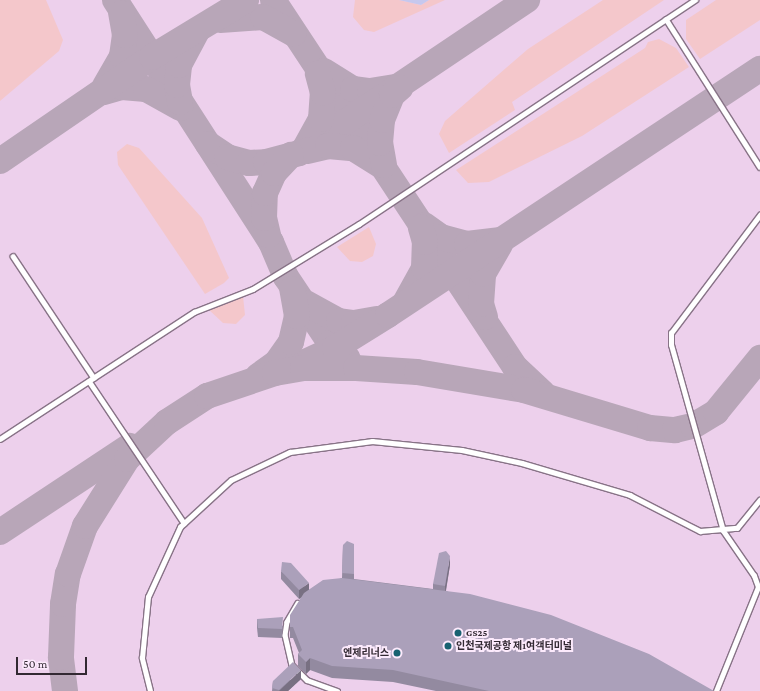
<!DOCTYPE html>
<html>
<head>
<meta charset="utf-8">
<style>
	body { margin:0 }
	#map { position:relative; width:760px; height:691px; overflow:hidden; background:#f2dbf1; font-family:"Crimson Pro","Noto Sans KR",serif }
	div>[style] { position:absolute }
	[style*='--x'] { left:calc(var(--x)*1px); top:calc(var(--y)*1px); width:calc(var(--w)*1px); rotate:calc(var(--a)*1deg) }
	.built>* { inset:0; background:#edd0ec }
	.green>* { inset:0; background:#f4c7cb }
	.water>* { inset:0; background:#c6c8ee }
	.taxiway>* { height:26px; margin:-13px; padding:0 13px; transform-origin:13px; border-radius:13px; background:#b8a6b8 }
	.roads { filter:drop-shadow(1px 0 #887387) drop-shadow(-1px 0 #887387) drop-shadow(0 1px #887387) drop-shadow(0 -1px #887387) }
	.lane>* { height:4.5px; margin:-2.25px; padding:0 2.25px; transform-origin:2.25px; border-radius:2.25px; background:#fff }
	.wall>* { inset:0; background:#938aa0 }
	.shaded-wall>* { inset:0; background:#787082 }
	.building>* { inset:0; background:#aba0ba }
	.dots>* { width:11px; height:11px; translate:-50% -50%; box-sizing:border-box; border:2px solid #fceafc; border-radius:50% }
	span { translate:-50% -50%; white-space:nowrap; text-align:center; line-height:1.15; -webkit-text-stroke:4px #fceafc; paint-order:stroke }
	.poi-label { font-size:10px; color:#322932; font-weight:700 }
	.left { translate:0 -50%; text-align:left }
	.right { translate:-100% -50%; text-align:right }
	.scale { position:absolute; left:16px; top:657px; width:71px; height:18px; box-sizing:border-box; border:2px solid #322932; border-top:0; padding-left:5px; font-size:12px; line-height:14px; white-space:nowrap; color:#322932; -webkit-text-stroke:3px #fceafc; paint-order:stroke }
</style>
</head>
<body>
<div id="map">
	<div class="built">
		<i style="clip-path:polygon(0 0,760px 0,760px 691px,0 691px)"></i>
	</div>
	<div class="green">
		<i style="clip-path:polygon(0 0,46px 0,63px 40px,59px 51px,0 101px)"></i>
		<i style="clip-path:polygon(355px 0,399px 0,421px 5px,429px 0,445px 0,374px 32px,364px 30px,353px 17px)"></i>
		<i style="clip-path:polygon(603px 0,664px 0,512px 102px,515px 110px,449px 153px,439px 134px,445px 121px,528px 49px)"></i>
		<i style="clip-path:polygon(716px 0,760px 0,760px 20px,700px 59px,686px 39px,686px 20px)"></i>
		<i style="clip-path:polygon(659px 39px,676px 48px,689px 67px,582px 136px,489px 182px,468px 183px,456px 170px,645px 48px,648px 42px)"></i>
		<i style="clip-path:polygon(127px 144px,139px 148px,202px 218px,229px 278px,224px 283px,205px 294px,118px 165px,117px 152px)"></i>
		<i style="clip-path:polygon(369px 227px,376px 244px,373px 256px,362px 262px,350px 261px,337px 247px)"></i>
		<i style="clip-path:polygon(243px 296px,245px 315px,236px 324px,223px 323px,207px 308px)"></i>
	</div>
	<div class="water">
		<i style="clip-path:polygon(399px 0,429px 0,421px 5px)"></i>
	</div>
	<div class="taxiway">
		<i style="--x:115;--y:0;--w:288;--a:57.2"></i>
		<i style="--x:271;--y:242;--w:38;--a:67"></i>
		<i style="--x:286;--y:277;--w:79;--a:56.3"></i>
		<i style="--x:330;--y:343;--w:23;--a:41"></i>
		<i style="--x:273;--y:0;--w:440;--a:56.6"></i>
		<i style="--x:515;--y:367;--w:38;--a:43"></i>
		<i style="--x:220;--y:20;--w:43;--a:-4"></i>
		<i style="--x:263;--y:17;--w:35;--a:29"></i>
		<i style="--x:324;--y:71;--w:34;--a:32"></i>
		<i style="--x:353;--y:89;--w:17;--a:7"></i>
		<i style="--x:370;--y:91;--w:25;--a:-9"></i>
		<i style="--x:105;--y:86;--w:34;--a:-60"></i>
		<i style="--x:122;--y:56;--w:21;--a:-82"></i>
		<i style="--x:125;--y:35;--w:22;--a:-100"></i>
		<i style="--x:104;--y:92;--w:19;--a:-16"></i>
		<i style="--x:122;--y:87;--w:24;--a:5"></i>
		<i style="--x:146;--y:89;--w:39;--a:29"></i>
		<i style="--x:180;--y:102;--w:17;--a:-100"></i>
		<i style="--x:177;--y:85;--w:20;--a:-84"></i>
		<i style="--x:179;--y:65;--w:38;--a:-62"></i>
		<i style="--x:208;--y:144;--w:23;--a:34"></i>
		<i style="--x:227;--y:157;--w:23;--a:15"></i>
		<i style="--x:249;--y:163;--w:17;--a:-3"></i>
		<i style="--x:266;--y:162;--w:34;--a:-15"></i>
		<i style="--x:299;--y:153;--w:275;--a:-33.9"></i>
		<i style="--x:305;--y:148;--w:33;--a:-61"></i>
		<i style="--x:321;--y:119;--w:26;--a:-86"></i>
		<i style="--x:323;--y:93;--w:20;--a:-105"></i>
		<i style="--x:307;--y:151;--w:22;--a:-13"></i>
		<i style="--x:328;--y:146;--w:25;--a:5"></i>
		<i style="--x:353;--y:148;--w:32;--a:32"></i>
		<i style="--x:0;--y:161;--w:184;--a:-34.4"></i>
		<i style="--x:152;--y:57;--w:110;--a:-31.2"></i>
		<i style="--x:384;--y:165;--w:22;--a:-100"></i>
		<i style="--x:380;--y:143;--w:23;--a:-85"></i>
		<i style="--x:382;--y:120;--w:27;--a:-68"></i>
		<i style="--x:392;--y:95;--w:11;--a:-41"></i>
		<i style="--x:424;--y:225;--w:21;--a:35"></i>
		<i style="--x:441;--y:237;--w:27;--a:15"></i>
		<i style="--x:467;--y:244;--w:32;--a:-7"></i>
		<i style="--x:268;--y:235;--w:17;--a:-103"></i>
		<i style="--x:264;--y:218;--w:25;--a:-88"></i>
		<i style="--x:265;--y:193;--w:22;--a:-66"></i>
		<i style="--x:274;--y:173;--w:25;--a:-47"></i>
		<i style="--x:406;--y:301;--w:38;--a:-61"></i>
		<i style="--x:424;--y:268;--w:26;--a:-88"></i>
		<i style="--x:425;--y:242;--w:15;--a:-106"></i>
		<i style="--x:306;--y:303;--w:38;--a:29"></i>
		<i style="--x:339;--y:321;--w:15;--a:8"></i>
		<i style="--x:354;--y:323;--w:23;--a:-10"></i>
		<i style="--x:485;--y:317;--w:14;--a:-107"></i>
		<i style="--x:481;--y:304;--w:30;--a:-86"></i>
		<i style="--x:483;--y:274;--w:34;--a:-60"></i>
		<i style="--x:301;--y:364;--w:38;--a:-25"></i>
		<i style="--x:335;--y:348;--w:62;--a:-31.9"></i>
		<i style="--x:388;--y:315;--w:446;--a:-33.5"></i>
		<i style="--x:258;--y:376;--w:24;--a:-36"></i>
		<i style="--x:277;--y:362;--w:24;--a:-55"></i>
		<i style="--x:291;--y:342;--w:27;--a:-77"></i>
		<i style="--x:297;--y:316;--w:27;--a:-100"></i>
		<i style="--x:0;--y:532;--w:156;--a:-33.5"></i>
		<i style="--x:65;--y:691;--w:34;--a:-97"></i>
		<i style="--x:61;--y:657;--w:53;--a:-87.8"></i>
		<i style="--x:63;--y:604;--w:30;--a:-81"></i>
		<i style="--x:68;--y:574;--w:51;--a:-70.5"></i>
		<i style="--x:85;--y:526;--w:79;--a:-57.9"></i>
		<i style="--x:127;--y:459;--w:54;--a:-42.8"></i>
		<i style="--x:167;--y:422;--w:48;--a:-33"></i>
		<i style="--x:207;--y:396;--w:72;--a:-18.7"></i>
		<i style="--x:275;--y:373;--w:28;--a:-10"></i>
		<i style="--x:303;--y:368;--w:53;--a:0"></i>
		<i style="--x:356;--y:368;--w:61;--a:3.8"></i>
		<i style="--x:417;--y:372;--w:109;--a:9.5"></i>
		<i style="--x:524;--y:390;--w:132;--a:16.8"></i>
		<i style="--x:650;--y:428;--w:25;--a:5"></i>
		<i style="--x:675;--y:430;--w:18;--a:-13"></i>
		<i style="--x:693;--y:426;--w:27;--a:-31"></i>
		<i style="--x:716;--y:412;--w:70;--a:-50.8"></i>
	</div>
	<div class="roads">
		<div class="lane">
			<i style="--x:666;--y:19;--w:175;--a:57.6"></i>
			<i style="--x:13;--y:256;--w:146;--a:56.4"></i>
			<i style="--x:89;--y:381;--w:171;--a:56.2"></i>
			<i style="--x:0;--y:439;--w:232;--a:-33.2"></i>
			<i style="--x:194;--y:312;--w:63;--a:-21.3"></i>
			<i style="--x:253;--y:289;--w:124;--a:-31.5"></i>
			<i style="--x:359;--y:224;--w:404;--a:-33.7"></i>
			<i style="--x:298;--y:603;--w:22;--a:120"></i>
			<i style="--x:287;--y:622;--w:13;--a:99"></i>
			<i style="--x:285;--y:635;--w:31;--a:77"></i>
			<i style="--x:292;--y:665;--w:21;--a:45"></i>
			<i style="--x:307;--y:680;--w:32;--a:20"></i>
			<i style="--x:150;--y:691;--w:34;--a:-104"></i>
			<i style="--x:142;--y:658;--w:61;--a:-84.4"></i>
			<i style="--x:148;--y:597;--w:77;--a:-65.4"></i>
			<i style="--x:180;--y:527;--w:69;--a:-42.7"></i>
			<i style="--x:231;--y:480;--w:65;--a:-25.4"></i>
			<i style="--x:290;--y:452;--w:83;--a:-7.6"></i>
			<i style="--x:372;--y:441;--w:90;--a:5.7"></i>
			<i style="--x:462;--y:450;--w:61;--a:12.2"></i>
			<i style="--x:522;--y:463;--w:113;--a:16.5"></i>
			<i style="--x:630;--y:495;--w:79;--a:27.2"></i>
			<i style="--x:700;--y:531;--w:37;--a:-5"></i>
			<i style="--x:737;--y:528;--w:36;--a:-51"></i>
			<i style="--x:716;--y:691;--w:112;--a:-68"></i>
			<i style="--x:758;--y:587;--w:12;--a:-110"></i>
			<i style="--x:754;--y:576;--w:55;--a:-124.6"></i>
			<i style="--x:723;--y:531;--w:193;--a:-105.6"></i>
			<i style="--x:671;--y:345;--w:12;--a:-90"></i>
			<i style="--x:671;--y:333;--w:148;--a:-53"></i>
		</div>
	</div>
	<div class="wall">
		<i style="clip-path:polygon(354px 544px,354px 579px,433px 589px,433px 584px,450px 565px,446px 591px,714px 691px,436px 691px,393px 682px,332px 678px,310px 670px,306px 674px,298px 666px,298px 654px,299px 653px,293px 638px,290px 638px,290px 627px,301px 597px,299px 599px,281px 579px,281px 571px,309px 590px,342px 578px,343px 545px)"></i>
		<i style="clip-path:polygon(257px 619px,283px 626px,282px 638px,258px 637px,257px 628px)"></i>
		<i style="clip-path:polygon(301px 679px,288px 691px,272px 691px,273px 681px)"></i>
	</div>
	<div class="shaded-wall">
		<i style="clip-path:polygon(450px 556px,450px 565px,445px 595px,445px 586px)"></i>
		<i style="clip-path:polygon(309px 583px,309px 592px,299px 599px,299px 590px)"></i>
		<i style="clip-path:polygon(310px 658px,310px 670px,306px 674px,306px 662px)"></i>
		<i style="clip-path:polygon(301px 670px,301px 679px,288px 691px,279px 691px)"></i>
	</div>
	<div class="building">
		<i style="clip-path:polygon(347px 541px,354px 544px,354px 574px,342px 573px,343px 545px)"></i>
		<i style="clip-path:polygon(446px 551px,450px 556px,445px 586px,433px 584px,439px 553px)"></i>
		<i style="clip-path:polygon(282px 562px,291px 563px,309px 583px,299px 590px,281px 571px)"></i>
		<i style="clip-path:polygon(342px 578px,470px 594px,551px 615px,649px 654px,714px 691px,489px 691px,393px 670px,332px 666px,310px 658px,306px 662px,298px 654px,302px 650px,293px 627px,290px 627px,290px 615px,304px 593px,323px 580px)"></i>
		<i style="clip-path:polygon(283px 617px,282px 629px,258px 628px,257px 619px)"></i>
		<i style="clip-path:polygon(293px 662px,301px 670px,279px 690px,272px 688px,273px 681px)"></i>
	</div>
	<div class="dots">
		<i style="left:458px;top:633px;background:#186170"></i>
		<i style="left:448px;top:646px;background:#186170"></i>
		<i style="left:397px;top:653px;background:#186170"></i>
	</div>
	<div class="poi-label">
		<span class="left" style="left:466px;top:633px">GS25</span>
		<span class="left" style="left:456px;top:646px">인천국제공항 제1여객터미널</span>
		<span class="right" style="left:389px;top:653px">엔제리너스</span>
	</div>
	<div class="scale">50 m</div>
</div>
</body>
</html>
